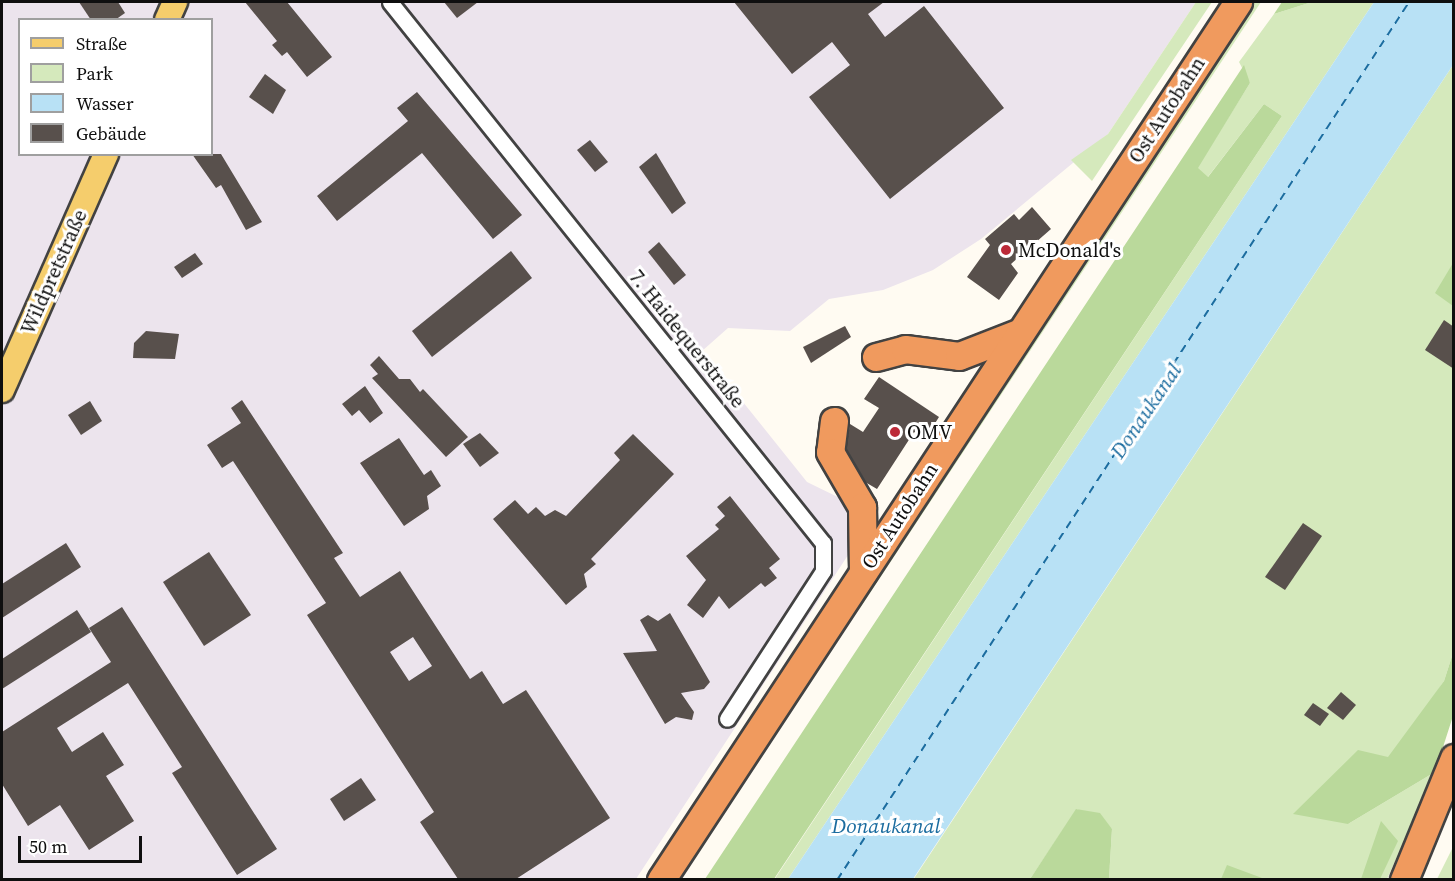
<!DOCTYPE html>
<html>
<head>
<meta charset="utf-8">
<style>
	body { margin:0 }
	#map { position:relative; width:1455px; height:881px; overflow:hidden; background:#fffbf2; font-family:"Source Serif 4",serif }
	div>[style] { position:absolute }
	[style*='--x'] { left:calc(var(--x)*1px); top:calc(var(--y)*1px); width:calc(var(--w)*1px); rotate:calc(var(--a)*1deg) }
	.industrial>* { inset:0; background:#ece4ed }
	.green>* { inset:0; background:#d5e9bc }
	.forest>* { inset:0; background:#bad99b }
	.water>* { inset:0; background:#b8e1f5 }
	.ferry>* { height:1.5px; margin-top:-0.75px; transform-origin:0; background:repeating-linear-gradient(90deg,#1b6c9f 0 8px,transparent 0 14px) }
	.building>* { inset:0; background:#58504c }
	.roads { filter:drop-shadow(2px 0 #424242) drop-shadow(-2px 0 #424242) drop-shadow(0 2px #424242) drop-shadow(0 -2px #424242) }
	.street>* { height:15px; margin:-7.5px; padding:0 7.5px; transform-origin:7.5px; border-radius:7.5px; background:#fff }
	.primary>* { height:24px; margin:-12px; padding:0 12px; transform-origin:12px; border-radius:12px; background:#f5cd6c }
	.highway>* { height:27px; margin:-13.5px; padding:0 13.5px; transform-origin:13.5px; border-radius:13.5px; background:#f09a5e }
	.dots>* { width:16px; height:16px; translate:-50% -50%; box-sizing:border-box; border:3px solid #fff; border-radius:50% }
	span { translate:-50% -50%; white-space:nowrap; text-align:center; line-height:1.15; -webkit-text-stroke:6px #fff; paint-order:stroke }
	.street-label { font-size:20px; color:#0f0f0f }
	.poi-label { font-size:20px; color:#0f0f0f }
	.left { translate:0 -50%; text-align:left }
	.water-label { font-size:21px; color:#1b6c9f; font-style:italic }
	.frame { position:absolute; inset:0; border:3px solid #0f0f0f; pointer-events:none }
	.legend { position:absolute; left:18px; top:18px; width:195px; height:138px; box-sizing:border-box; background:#fff; border:2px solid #9f9f9f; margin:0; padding:8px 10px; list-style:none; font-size:18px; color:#0f0f0f }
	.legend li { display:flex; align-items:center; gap:12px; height:30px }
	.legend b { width:30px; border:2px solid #9f9f9f }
	.scale { position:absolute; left:18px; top:836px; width:124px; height:27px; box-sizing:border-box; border:3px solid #0f0f0f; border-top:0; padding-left:8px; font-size:18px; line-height:21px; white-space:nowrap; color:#0f0f0f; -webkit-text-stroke:4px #fff; paint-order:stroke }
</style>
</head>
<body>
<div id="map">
	<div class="industrial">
		<i style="clip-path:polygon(evenodd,2px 2px,1196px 2px,1108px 134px,981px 239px,933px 270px,883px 290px,829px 299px,790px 331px,728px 328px,702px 351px,807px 482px,848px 502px,852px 549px,636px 879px,2px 880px,2px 2px,20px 20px,212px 20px,212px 154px,20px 154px,20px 20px)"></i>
	</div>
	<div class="green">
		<i style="clip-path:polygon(1196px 2px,1212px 2px,1092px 181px,1071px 160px,1108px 134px)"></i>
		<i style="clip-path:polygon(1254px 2px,1261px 2px,860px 608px,856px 606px)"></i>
		<i style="clip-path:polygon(1312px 2px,1374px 2px,788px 879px,774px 880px,1282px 116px,1264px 104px,1207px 178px,1197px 168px,1250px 83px,1239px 62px,1274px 14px)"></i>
		<i style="clip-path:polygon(1453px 65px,1453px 653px,1444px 681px,1348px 824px,1435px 772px,1387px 879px,1109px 879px,1112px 829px,1077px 809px,1030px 879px,913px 880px)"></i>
		<i style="clip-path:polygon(833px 644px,681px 879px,675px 880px,830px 644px)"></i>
		<i style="clip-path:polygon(1453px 847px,1453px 879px,1437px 879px)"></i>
	</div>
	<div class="forest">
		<i style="clip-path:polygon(1282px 2px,1312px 2px,1274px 14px)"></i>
		<i style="clip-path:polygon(1244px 65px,1250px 83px,1198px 168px,1208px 177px,1264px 104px,1282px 116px,774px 879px,705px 879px)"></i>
		<i style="clip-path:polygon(1453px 263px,1453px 306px,1435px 293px)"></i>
		<i style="clip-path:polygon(1453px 653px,1453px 716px,1435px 772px,1348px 824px,1293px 814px,1358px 750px,1388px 757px,1444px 681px)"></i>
		<i style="clip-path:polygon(1076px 809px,1100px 813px,1112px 829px,1109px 879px,1030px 879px)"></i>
		<i style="clip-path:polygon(1381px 821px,1398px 841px,1380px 879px,1361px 879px)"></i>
		<i style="clip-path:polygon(1227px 865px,1262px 878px,1261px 879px,1221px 879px)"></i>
	</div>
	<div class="water">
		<i style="clip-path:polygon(1374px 2px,1453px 2px,1453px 65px,913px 879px,788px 879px)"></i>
	</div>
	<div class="ferry">
		<i style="--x:837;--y:880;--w:1048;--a:-56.92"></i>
	</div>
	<div class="building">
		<i style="clip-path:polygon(79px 2px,118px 2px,125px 13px,115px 20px,91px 20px)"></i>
		<i style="clip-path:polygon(245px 2px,287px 2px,332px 57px,307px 77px,287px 52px,282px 56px,272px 45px,277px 41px)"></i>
		<i style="clip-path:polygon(444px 2px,478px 2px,457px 18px)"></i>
		<i style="clip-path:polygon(734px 2px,884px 2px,868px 14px,885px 37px,924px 6px,1004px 108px,890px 199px,809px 97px,850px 65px,832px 42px,792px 74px)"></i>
		<i style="clip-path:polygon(265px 74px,286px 90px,273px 114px,249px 97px)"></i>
		<i style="clip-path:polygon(417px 92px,522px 215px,493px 239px,422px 153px,337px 221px,317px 196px,408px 121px,397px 108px)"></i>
		<i style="clip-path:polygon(590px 140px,608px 162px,595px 172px,577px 150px)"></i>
		<i style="clip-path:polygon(656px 153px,686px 203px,672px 214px,639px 167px)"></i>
		<i style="clip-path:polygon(192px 154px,221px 154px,262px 222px,246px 230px,221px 185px,216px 188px)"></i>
		<i style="clip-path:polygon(1032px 207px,1051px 229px,1011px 264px,1018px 273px,999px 300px,967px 277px,990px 245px,985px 239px,1014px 214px,1019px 220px)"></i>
		<i style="clip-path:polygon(659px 242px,686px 275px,674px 285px,648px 252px)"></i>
		<i style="clip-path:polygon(511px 251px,532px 278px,432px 357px,412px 331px)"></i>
		<i style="clip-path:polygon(195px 253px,203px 264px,182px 278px,174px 267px)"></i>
		<i style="clip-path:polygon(1444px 320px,1454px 327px,1454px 369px,1425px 350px)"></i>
		<i style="clip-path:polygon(845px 326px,851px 337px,811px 363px,803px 347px)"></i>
		<i style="clip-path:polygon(146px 331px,179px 334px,175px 359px,133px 358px,134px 343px)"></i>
		<i style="clip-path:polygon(379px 356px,399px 379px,410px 379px,420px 392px,423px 389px,468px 437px,446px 457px,372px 378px,378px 374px,370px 365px)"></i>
		<i style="clip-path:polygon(879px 377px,939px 417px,925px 439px,914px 432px,877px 489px,865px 482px,846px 449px,850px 424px,863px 432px,879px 408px,864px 399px)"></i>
		<i style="clip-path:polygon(365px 386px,383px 413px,370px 423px,359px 410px,352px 416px,342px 404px)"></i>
		<i style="clip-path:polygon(evenodd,242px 400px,343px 553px,334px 558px,360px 597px,400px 571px,470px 679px,482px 671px,503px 704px,526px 690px,610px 818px,516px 879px,458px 879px,420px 822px,434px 812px,307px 615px,326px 603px,233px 461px,222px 468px,207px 445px,241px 423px,231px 408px,242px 400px,413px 637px,432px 666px,409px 681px,390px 652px,413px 637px)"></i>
		<i style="clip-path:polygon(90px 401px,102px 421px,81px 435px,68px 415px)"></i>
		<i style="clip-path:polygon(480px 433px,499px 453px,480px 467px,463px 444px)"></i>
		<i style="clip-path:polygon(633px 434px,674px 474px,591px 559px,596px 564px,584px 574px,587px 587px,566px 605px,493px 519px,515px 500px,528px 514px,536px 507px,545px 516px,555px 510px,566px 516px,620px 460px,614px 453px)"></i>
		<i style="clip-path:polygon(399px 438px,424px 475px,431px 470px,441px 486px,427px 496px,429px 509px,404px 526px,360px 463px)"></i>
		<i style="clip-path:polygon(730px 496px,780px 559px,769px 568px,777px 578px,765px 587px,761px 583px,729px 609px,719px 596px,703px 618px,687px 605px,706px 580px,686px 556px,719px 529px,715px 525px,725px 516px,717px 507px)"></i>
		<i style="clip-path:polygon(1303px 523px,1322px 536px,1285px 590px,1265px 577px)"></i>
		<i style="clip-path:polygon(66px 543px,81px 567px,2px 618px,2px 584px)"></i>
		<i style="clip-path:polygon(209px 552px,251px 615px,204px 646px,163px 582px)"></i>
		<i style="clip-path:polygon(122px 607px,277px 849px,237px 875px,172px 773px,182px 767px,128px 683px,57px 728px,72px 752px,103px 732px,124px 765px,106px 776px,134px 821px,89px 850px,60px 805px,28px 826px,2px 784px,2px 732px,111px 662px,89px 628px)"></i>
		<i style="clip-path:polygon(77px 610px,91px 632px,2px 689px,2px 659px)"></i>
		<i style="clip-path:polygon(670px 613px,710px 682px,704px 689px,681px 693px,694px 712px,692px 720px,676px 717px,665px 724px,623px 653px,657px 651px,640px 620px,648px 615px,658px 621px)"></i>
		<i style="clip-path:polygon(1341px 692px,1356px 705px,1343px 720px,1327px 708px)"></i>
		<i style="clip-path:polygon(1313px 703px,1329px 714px,1320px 726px,1304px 715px)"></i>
		<i style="clip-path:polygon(361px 778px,376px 800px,344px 821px,330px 799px)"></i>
	</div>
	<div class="roads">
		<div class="street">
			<i style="--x:390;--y:2;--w:693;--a:51.33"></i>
			<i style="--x:823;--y:543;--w:28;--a:90"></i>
			<i style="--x:823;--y:571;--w:176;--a:123"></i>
		</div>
		<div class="primary">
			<i style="--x:167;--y:20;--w:20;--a:-66"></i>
			<i style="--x:2;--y:390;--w:258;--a:-66.2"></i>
		</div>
		<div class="highway">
			<i style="--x:876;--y:357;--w:30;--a:-15"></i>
			<i style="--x:905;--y:349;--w:54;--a:7.4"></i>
			<i style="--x:959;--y:356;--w:66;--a:-21.2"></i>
			<i style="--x:834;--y:421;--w:31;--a:97"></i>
			<i style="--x:830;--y:452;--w:64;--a:59.8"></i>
			<i style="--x:862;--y:507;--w:65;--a:89.1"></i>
			<i style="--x:661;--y:880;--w:1051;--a:-56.69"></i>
			<i style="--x:1404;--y:880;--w:132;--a:-67.7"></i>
		</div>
	</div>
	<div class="dots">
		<i style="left:1006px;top:250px;background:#bc2a38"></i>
		<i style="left:895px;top:432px;background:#bc2a38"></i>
	</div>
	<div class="street-label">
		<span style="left:1167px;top:110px;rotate:-57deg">Ost Autobahn</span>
		<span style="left:54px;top:272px;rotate:-66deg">Wildpretstraße</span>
		<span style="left:687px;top:339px;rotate:51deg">7. Haidequerstraße</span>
		<span style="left:900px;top:516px;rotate:-57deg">Ost Autobahn</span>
	</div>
	<div class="poi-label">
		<span class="left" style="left:1018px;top:250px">McDonald's</span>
		<span class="left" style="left:907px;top:432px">OMV</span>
	</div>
	<div class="water-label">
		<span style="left:1146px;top:411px;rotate:-56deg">Donaukanal</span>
		<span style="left:886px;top:826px">Donaukanal</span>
	</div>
	<div class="frame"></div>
	<ul class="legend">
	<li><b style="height:8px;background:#f5cd6c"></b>Straße</li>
	<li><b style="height:16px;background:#d5e9bc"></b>Park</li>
	<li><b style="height:16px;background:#b8e1f5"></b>Wasser</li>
	<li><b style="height:16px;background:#58504c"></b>Gebäude</li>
	</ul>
	<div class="scale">50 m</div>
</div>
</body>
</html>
